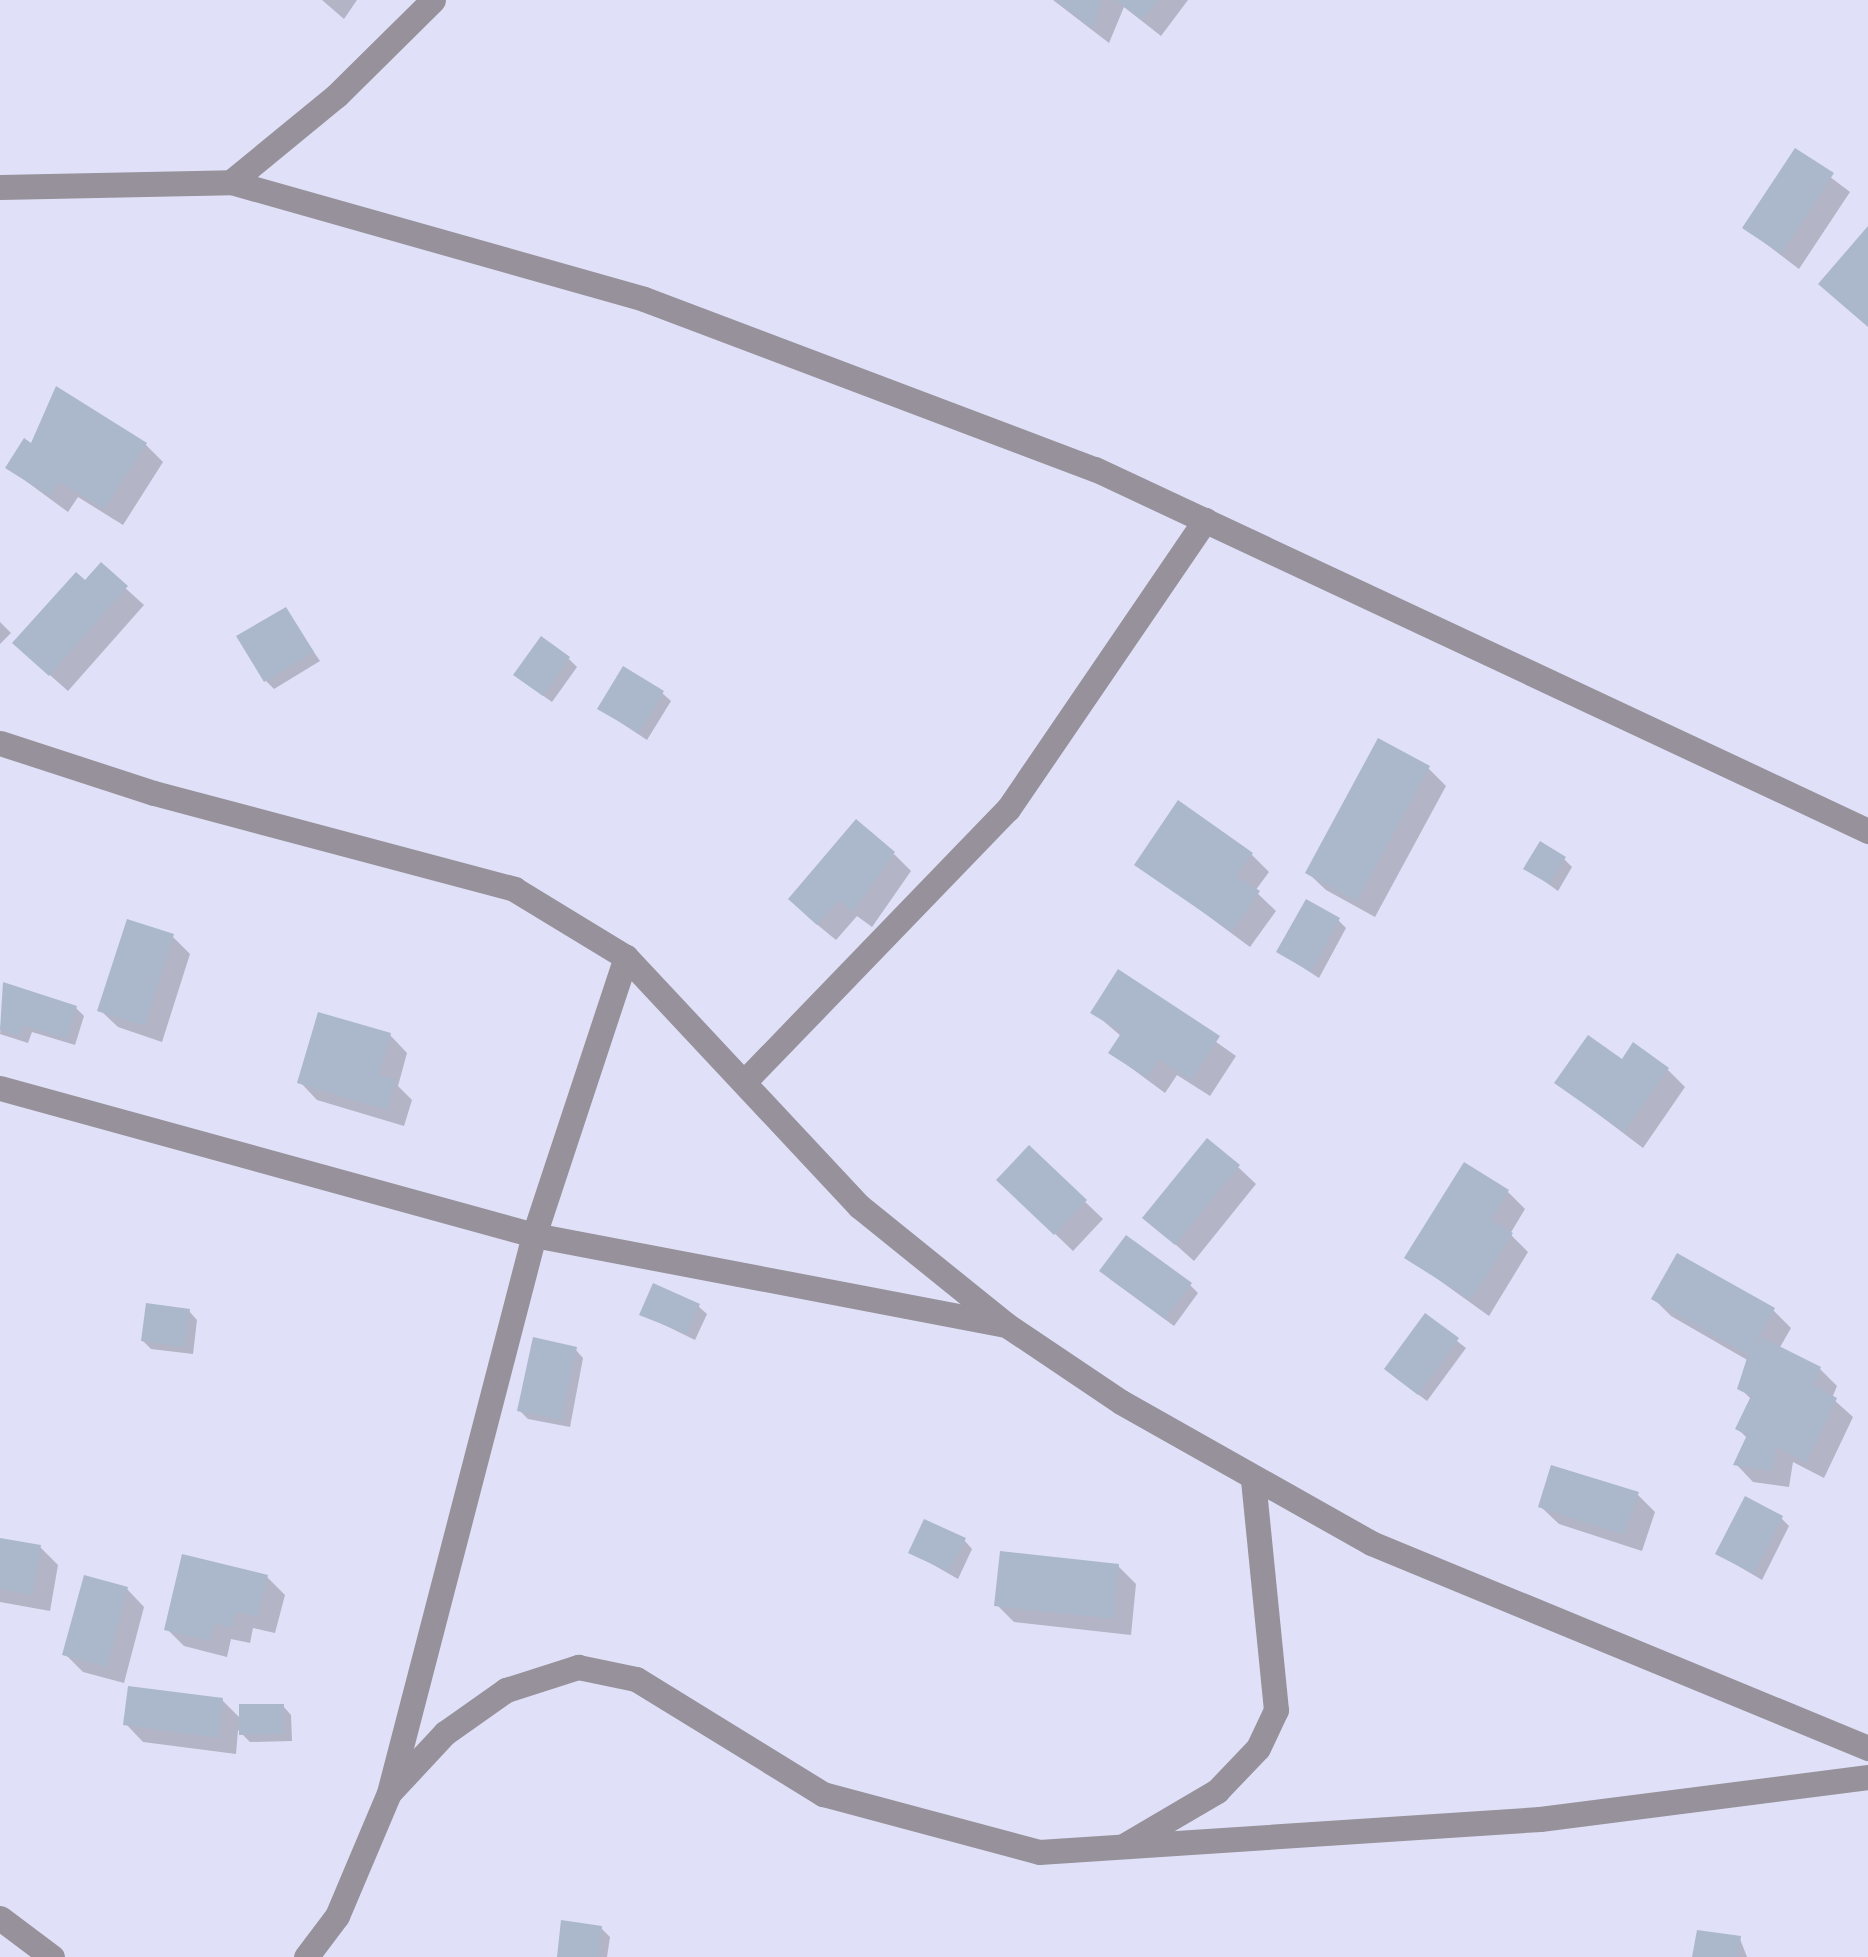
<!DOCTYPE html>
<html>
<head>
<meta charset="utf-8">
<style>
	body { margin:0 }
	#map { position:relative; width:1868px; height:1957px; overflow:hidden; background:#e0e1f8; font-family:"Open Sans",sans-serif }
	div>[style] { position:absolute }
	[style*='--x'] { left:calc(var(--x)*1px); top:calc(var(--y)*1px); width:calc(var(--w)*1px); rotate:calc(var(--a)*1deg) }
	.shadow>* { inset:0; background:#0003 }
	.building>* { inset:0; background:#abb8cb }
	.minor>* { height:25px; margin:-12.5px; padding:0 12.5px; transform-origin:12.5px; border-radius:12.5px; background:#96919a }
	span { translate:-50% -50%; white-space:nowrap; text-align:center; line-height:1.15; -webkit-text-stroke:10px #fff; paint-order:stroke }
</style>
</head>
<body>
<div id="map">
	<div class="shadow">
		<i style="clip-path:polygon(322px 0,357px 0,344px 19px)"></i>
		<i style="clip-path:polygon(1053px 0,1188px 0,1161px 36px,1124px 7px,1109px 43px)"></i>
		<i style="clip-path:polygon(1796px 151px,1850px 192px,1799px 269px,1745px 228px)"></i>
		<i style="clip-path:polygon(145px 444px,163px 462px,123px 525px,78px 497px,68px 512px,8px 468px,32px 447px)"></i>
		<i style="clip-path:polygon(101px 566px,144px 605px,68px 691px,33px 660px)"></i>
		<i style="clip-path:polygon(285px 610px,320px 661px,274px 689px,266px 681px)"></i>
		<i style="clip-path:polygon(0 622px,11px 633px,0 644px)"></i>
		<i style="clip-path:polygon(569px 659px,577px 667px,552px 702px,525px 683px)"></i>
		<i style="clip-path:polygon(662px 693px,671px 701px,647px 740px,600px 709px)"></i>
		<i style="clip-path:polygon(1428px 768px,1446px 786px,1375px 917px,1326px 890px,1308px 873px)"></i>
		<i style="clip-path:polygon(894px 854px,911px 871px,872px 927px,857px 916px,836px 940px,808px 917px)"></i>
		<i style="clip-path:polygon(1251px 854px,1269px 872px,1255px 891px,1276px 911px,1250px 947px,1138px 864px)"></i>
		<i style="clip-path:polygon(1564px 859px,1572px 867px,1558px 891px,1526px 868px)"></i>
		<i style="clip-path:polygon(1338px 920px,1346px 928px,1319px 978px,1279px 952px)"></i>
		<i style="clip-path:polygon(173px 937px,190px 954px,162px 1042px,118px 1027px,100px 1010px)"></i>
		<i style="clip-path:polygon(1119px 973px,1236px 1056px,1210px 1096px,1177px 1075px,1165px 1093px,1111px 1053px,1122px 1037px,1093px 1012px)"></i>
		<i style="clip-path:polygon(5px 985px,76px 1008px,84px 1016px,75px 1045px,32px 1032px,28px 1043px,0 1034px)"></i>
		<i style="clip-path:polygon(390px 1035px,407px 1053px,398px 1086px,412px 1100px,404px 1126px,317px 1100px,300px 1082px)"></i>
		<i style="clip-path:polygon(1622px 1062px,1668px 1070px,1685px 1087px,1643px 1148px,1557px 1083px)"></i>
		<i style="clip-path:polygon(1029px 1148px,1103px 1219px,1073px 1251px,999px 1180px)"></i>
		<i style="clip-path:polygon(1238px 1167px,1256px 1184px,1194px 1261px,1146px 1218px)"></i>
		<i style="clip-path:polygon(1508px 1192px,1525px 1209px,1510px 1234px,1528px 1252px,1489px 1316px,1407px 1257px)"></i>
		<i style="clip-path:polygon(1110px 1279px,1190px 1285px,1198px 1293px,1174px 1326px)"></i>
		<i style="clip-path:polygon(1654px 1299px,1773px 1310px,1791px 1328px,1779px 1349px,1820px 1369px,1837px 1386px,1832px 1398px,1853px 1417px,1824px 1478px,1793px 1462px,1789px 1487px,1753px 1482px,1736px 1464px,1748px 1439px,1738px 1429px,1752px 1400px,1740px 1388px,1749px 1361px,1671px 1316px)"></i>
		<i style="clip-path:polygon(698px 1306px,707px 1314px,695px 1340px,642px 1314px)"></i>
		<i style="clip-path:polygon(189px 1311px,197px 1320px,193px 1354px,151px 1349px,143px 1341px)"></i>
		<i style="clip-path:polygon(1426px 1317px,1466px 1348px,1427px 1401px,1395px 1377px)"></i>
		<i style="clip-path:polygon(575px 1349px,583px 1358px,570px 1427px,528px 1419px,520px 1411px)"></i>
		<i style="clip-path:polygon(1637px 1494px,1655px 1512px,1642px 1551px,1559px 1524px,1541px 1507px)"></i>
		<i style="clip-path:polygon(1781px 1518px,1789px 1526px,1762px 1580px,1718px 1554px)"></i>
		<i style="clip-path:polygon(0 1540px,40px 1547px,58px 1565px,50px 1611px,0 1602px)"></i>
		<i style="clip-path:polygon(964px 1540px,972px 1549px,958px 1579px,911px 1552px)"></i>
		<i style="clip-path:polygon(1118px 1566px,1136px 1584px,1131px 1635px,1014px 1622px,997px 1605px)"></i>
		<i style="clip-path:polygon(267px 1577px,285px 1595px,275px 1633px,253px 1628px,250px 1643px,231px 1639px,227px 1657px,184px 1646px,167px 1629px)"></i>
		<i style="clip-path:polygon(127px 1589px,144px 1607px,124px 1683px,83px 1672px,65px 1654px)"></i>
		<i style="clip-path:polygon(222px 1700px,242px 1720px,283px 1706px,291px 1715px,292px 1741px,250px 1742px,238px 1730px,236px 1754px,143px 1742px,126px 1724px)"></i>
		<i style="clip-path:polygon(601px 1928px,610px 1937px,607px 1957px,559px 1957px)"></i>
		<i style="clip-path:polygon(1740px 1939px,1747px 1957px,1695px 1957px)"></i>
	</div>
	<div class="building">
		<i style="clip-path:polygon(1055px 0,1103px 0,1092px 28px)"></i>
		<i style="clip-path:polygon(1115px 0,1158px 0,1142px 20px)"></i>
		<i style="clip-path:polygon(1795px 148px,1834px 173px,1781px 254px,1742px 228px)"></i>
		<i style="clip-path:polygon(1868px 226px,1868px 327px,1818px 284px)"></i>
		<i style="clip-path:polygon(56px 386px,147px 443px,104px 509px,59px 481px,50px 496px,5px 468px,24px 438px,31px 443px)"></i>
		<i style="clip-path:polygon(101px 562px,128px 586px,49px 676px,12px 643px,76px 572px,85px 580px)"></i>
		<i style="clip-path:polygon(286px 607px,314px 652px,264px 682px,236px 636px)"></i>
		<i style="clip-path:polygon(541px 636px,570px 657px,543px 696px,513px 675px)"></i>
		<i style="clip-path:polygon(623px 666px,664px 691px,639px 733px,597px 709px)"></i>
		<i style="clip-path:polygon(1378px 738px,1430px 766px,1357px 901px,1305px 873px)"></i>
		<i style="clip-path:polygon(1178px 800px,1253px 853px,1236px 876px,1260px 891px,1232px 932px,1134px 865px)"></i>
		<i style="clip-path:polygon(856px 819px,895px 852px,853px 912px,839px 900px,817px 925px,788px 899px)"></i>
		<i style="clip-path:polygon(1540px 841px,1566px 857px,1549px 884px,1523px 869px)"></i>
		<i style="clip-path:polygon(1306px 899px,1340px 918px,1311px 972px,1276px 952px)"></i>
		<i style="clip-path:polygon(127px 919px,174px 934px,145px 1026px,97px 1011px)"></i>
		<i style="clip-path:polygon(1118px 969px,1220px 1036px,1192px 1080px,1159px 1059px,1147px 1078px,1108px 1053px,1122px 1032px,1090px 1013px)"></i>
		<i style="clip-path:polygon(3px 982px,77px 1006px,67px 1039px,24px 1025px,20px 1036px,0 1030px)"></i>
		<i style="clip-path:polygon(318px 1012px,391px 1033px,379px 1075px,396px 1080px,387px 1110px,297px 1083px)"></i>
		<i style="clip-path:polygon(1588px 1035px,1622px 1059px,1633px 1042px,1669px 1068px,1624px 1132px,1554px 1083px)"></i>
		<i style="clip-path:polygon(1207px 1138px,1240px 1165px,1175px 1245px,1142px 1218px)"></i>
		<i style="clip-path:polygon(1029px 1145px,1087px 1200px,1054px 1235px,996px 1180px)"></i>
		<i style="clip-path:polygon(1464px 1162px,1509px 1190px,1491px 1220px,1513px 1233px,1471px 1300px,1404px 1258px)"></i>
		<i style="clip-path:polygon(1126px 1235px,1192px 1283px,1165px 1319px,1099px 1271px)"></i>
		<i style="clip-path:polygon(1677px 1253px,1775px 1308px,1751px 1351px,1761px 1337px,1821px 1367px,1813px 1385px,1837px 1398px,1806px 1463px,1776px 1447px,1772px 1471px,1733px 1465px,1747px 1435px,1735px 1429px,1751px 1396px,1737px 1389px,1748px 1355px,1651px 1299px)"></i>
		<i style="clip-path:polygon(653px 1283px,700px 1304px,687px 1334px,639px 1315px)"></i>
		<i style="clip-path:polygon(146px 1303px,190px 1309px,185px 1347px,141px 1341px)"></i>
		<i style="clip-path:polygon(1425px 1313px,1459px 1338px,1418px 1395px,1384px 1369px)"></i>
		<i style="clip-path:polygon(533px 1337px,577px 1347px,562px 1420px,517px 1411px)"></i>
		<i style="clip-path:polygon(1551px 1465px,1639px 1492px,1624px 1535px,1538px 1507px)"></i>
		<i style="clip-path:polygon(1745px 1496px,1783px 1516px,1754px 1574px,1715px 1554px)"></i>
		<i style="clip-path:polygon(924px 1519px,966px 1538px,949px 1572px,908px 1553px)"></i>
		<i style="clip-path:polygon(0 1538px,41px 1545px,33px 1595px,0 1589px)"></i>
		<i style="clip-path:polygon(1000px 1551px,1119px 1564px,1114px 1619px,994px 1606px)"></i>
		<i style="clip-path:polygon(182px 1554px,268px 1575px,258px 1617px,236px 1612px,232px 1628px,214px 1623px,210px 1641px,164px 1630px)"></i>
		<i style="clip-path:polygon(84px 1575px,128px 1587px,107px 1667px,62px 1655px)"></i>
		<i style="clip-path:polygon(128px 1686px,223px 1698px,219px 1738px,123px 1725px)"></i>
		<i style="clip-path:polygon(239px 1704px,284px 1704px,284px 1734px,239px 1735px)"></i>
		<i style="clip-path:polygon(561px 1920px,602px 1926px,599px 1957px,557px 1957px)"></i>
		<i style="clip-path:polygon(1697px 1930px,1741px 1936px,1738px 1957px,1692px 1957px)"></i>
	</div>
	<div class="minor">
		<i style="--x:231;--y:182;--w:137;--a:-39.4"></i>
		<i style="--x:337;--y:95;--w:135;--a:-44.7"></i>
		<i style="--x:0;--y:187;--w:231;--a:-1.2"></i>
		<i style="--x:231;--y:182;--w:429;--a:15.8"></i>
		<i style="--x:644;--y:299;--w:482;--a:20.7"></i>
		<i style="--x:1095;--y:469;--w:854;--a:25.09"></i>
		<i style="--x:0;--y:743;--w:162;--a:18"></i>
		<i style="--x:154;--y:793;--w:373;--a:14.9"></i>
		<i style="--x:514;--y:889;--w:131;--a:31.3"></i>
		<i style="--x:626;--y:957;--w:341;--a:46.9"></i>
		<i style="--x:859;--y:1206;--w:188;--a:38.9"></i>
		<i style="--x:1005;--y:1324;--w:140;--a:33.9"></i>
		<i style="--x:1121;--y:1402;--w:287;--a:29.4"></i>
		<i style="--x:1371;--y:1543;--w:538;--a:22.41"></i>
		<i style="--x:744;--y:1082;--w:380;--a:-46"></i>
		<i style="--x:1008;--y:809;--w:350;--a:-55.7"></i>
		<i style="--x:0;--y:1088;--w:554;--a:15.39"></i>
		<i style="--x:534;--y:1235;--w:476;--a:10.8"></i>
		<i style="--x:390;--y:1789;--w:572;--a:-75.43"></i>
		<i style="--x:534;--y:1235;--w:293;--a:-71.7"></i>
		<i style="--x:1125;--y:1845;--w:107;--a:-30.4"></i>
		<i style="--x:1217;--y:1791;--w:59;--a:-46.4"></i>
		<i style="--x:1258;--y:1748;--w:42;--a:-64.7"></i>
		<i style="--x:1276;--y:1710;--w:232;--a:-95.7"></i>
		<i style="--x:0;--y:1918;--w:65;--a:36.9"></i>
		<i style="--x:306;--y:1957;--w:51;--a:-52.9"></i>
		<i style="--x:337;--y:1916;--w:134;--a:-67.1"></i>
		<i style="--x:389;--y:1793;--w:82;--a:-47"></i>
		<i style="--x:445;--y:1733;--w:75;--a:-35.2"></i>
		<i style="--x:506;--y:1690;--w:76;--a:-17.7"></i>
		<i style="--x:578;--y:1667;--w:59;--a:11.7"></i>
		<i style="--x:636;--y:1679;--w:220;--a:31.6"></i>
		<i style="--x:823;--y:1794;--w:224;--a:15"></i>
		<i style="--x:1039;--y:1852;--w:502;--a:-3.77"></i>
		<i style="--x:1540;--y:1819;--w:331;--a:-7.3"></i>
	</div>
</div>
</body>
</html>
